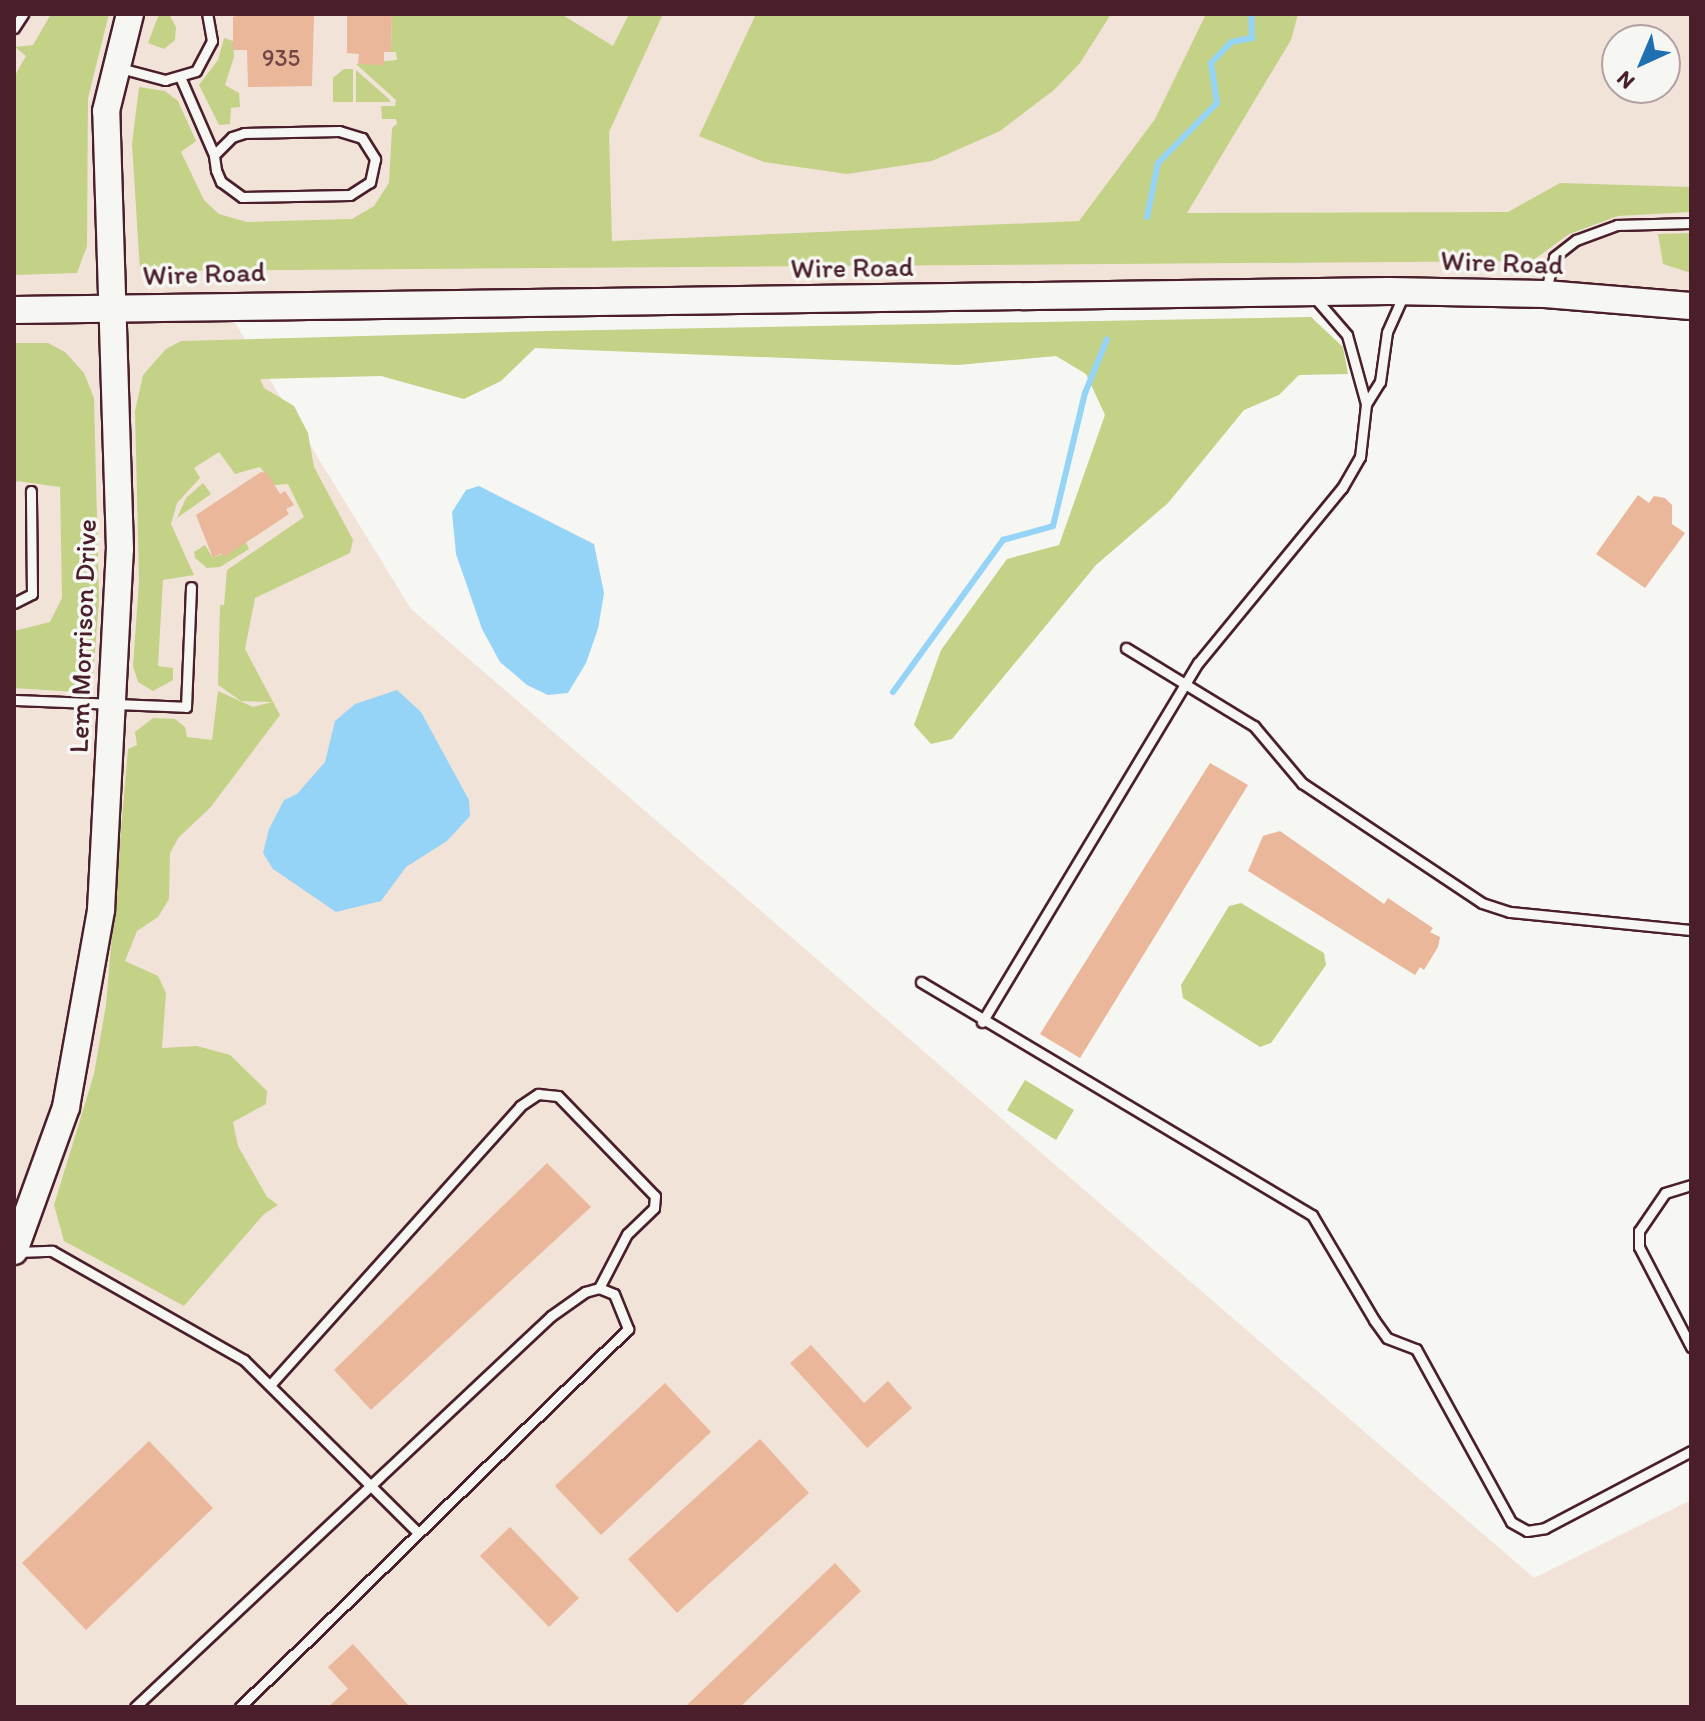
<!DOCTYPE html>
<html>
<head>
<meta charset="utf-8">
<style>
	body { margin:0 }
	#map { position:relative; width:1705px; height:1721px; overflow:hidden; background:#f6f6f2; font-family:Itim,sans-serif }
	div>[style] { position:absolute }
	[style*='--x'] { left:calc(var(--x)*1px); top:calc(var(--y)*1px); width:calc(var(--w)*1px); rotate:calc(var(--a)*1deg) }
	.built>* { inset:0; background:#f2e3d8 }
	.green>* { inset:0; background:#c3d287 }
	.water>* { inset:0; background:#96d4f7 }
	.stream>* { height:6px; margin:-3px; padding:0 3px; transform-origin:3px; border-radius:3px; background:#96d4f7 }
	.building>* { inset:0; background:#eab79b }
	.roads { filter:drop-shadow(2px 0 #4a1f2b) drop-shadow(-2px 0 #4a1f2b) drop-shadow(0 2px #4a1f2b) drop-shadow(0 -2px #4a1f2b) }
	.lane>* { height:9px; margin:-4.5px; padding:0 4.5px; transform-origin:4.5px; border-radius:4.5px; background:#f6f6f2 }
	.secondary>* { height:26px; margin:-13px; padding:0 13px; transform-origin:13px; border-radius:13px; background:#f6f6f2 }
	span { translate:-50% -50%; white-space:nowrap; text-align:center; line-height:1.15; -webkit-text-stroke:7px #f6f6f2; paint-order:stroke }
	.number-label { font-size:24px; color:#724547 }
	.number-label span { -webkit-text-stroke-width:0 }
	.street-label { font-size:28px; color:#4a1f2b }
	.frame { position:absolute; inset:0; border:16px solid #4a1f2b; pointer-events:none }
	.north { position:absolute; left:1601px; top:24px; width:80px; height:80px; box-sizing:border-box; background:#f6f6f2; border:2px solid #b1a0a2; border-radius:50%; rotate:224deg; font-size:22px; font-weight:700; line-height:32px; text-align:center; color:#4a1f2b }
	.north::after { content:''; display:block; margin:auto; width:28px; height:36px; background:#1f6fb2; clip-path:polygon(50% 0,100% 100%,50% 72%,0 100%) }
</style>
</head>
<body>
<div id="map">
	<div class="built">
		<i style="clip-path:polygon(evenodd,14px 14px,1691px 14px,1691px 306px,1545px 294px,224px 305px,411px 609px,1534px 1578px,1691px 1500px,1691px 1707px,14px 1707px,14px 14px,1617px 40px,1665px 40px,1665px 88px,1617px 88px,1617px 40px)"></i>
	</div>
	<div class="green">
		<i style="clip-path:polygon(51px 14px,109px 14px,88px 98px,87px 246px,77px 273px,14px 275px,14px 77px,26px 56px,15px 47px,33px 45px)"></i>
		<i style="clip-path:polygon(159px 14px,169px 14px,176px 27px,175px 40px,164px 49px,148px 43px)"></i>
		<i style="clip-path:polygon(392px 14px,561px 14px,613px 46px,629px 14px,663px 14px,609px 132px,612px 241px,1079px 221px,1155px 119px,1206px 14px,1298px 14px,1291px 40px,1187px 213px,1508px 212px,1560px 183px,1691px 187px,1691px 212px,1618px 216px,1569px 234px,1532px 261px,140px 271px,132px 144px,139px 87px,165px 91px,178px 101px,196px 141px,181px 152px,204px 200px,219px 214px,247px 222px,352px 219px,374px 206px,389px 183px,392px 128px,397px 124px,396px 119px,382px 119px,381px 106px,395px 106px,396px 100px,356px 64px,397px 60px,396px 52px,391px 52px)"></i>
		<i style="clip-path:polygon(756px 14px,1111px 14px,1080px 63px,1054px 90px,1000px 131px,932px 161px,847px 174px,764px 162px,699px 136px)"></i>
		<i style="clip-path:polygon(224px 38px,233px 41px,234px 57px,225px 85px,239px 93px,240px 107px,231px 108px,230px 124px,219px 125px,199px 85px,218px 60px)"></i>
		<i style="clip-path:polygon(344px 69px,353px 69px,353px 102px,333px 102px,333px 78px)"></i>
		<i style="clip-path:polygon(356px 70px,390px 100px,390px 102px,356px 102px)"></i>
		<i style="clip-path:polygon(1691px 233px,1691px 273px,1663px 264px,1658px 234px)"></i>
		<i style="clip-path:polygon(1311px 317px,1343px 347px,1348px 374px,1299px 375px,1279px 395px,1244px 410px,1168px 503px,1096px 565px,952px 739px,931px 744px,914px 725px,941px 650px,1007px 559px,1059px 545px,1105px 415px,1086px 374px,1056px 356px,958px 365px,535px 348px,501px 381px,464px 399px,381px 376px,260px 379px,264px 388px,294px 406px,308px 433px,314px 467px,353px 540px,350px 553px,255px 598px,245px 649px,280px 715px,210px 808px,179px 837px,170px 853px,169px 899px,158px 917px,137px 931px,125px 961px,158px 976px,166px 993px,162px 1048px,197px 1046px,230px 1055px,267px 1091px,266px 1104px,233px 1122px,238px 1146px,267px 1197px,278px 1205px,264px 1214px,184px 1306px,64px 1241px,54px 1205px,94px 1074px,106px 1005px,128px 749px,137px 745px,135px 732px,153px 718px,175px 719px,185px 727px,187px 737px,212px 740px,218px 691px,253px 707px,272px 702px,241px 701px,218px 685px,220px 605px,224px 605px,227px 570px,304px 517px,288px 484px,274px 485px,260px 467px,235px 474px,219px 452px,194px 468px,200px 478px,177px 503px,171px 524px,194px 575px,163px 580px,158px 666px,173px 668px,173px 680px,153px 691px,138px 682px,133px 666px,139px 581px,135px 411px,143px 375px,166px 349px,181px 341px,546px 331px)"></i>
		<i style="clip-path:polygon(14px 343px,48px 343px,65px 352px,84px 373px,94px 398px,99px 600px,93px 677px,76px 692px,14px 688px,14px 631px,50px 622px,62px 598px,60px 487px,17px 481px,14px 488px)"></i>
		<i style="clip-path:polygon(203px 483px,211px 494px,177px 518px,186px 498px)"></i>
		<i style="clip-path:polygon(246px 542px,249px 549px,220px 567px,207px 568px,195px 558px,194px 552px,205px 545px,213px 558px)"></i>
		<i style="clip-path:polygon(1241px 903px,1324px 953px,1326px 965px,1271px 1043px,1260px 1047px,1183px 998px,1181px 985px,1229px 906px)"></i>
		<i style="clip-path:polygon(1025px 1080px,1074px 1110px,1056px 1140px,1007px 1110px)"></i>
	</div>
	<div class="water">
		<i style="clip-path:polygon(479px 486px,594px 544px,604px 593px,598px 629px,586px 663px,568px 693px,548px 695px,527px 685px,500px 662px,482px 629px,456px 554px,452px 512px,466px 490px)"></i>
		<i style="clip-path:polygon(397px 690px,421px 712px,469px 800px,470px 816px,447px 841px,406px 867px,381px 901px,336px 912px,273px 869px,263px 853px,269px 829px,284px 800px,297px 794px,325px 762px,335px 721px,355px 704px)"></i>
	</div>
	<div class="stream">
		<i style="--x:1147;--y:217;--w:55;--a:-78.5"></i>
		<i style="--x:1158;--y:163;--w:84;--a:-45.5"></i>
		<i style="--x:1217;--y:103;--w:40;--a:-98.5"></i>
		<i style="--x:1211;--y:63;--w:29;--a:-46"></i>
		<i style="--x:1231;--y:42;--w:21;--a:-11"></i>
		<i style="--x:1252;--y:38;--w:24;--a:-92"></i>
		<i style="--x:893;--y:692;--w:188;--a:-54.1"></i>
		<i style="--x:1003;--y:540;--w:52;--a:-15.6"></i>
		<i style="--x:1053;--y:526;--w:137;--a:-76.5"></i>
		<i style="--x:1085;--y:393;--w:58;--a:-67.8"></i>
	</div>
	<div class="building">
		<i style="clip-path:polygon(244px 14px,314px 14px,312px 86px,248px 87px,247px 50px,233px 50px,233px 17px)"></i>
		<i style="clip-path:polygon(347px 14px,392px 14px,391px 52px,384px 52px,384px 65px,358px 64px,359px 54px,347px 53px)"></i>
		<i style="clip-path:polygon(261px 472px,267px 473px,280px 494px,285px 491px,294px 505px,286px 509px,289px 514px,224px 557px,221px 553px,213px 558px,196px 515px)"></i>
		<i style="clip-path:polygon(1638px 495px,1649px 503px,1654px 496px,1665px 498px,1672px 505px,1672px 524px,1685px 533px,1645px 588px,1596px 554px)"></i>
		<i style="clip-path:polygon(1210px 763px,1248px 785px,1080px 1058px,1040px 1034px)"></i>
		<i style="clip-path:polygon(1280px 831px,1384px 904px,1388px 898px,1433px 928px,1430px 932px,1440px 937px,1438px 947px,1424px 970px,1420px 967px,1415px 975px,1248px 871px,1263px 836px)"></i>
		<i style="clip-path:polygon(547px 1163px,591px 1207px,371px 1410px,334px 1370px)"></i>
		<i style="clip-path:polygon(811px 1345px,864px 1403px,888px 1381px,912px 1408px,867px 1448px,790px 1363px)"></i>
		<i style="clip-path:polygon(665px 1383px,711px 1432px,601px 1535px,555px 1486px)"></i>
		<i style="clip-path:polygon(760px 1439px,809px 1493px,677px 1613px,628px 1559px)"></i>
		<i style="clip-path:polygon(149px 1441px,213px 1508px,86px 1630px,22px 1563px)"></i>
		<i style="clip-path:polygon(510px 1527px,579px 1598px,549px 1627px,480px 1556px)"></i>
		<i style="clip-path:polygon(835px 1563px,861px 1591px,740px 1707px,685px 1707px)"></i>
		<i style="clip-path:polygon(353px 1644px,410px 1707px,328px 1707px,348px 1689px,328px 1667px)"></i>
	</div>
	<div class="roads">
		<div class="lane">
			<i style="--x:14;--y:28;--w:17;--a:-57"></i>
			<i style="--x:120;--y:68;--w:47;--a:14.9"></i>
			<i style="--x:165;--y:80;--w:32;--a:-16"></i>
			<i style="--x:196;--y:71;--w:34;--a:-62"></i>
			<i style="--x:212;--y:41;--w:27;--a:-100"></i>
			<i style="--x:181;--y:79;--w:83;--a:66.5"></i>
			<i style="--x:339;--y:131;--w:24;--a:17"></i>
			<i style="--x:362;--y:138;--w:25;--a:58"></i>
			<i style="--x:375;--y:159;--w:24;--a:102"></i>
			<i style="--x:370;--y:182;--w:24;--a:147"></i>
			<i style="--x:350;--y:195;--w:108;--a:178.9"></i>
			<i style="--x:242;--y:197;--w:26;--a:-144"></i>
			<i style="--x:221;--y:182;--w:13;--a:-113"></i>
			<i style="--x:216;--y:170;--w:15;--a:-98"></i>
			<i style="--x:214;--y:155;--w:25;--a:-45"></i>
			<i style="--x:232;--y:137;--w:13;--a:-18"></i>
			<i style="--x:244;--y:133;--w:95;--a:-1.2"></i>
			<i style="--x:1546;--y:290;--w:34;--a:-76"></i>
			<i style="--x:1554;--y:257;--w:28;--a:-38"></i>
			<i style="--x:1576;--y:240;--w:44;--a:-20.1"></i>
			<i style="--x:1617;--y:225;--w:74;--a:-1.5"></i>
			<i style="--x:1315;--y:298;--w:49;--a:49.1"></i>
			<i style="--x:1347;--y:335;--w:72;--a:74.6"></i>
			<i style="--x:14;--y:603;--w:20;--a:-27"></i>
			<i style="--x:32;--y:594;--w:103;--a:-90.6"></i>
			<i style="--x:1126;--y:648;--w:150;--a:31.4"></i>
			<i style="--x:1254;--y:726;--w:75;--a:49.9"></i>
			<i style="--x:1302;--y:783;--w:216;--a:33.7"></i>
			<i style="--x:1482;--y:903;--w:29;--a:18"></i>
			<i style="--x:1510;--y:912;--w:182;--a:5.7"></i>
			<i style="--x:14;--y:700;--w:172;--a:2.3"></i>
			<i style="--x:186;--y:707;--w:120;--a:-87.6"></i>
			<i style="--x:921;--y:982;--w:455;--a:30.8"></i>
			<i style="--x:1312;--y:1215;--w:122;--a:59.4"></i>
			<i style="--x:1374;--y:1320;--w:22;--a:54"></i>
			<i style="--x:1387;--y:1338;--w:31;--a:21"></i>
			<i style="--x:1416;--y:1349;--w:197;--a:61.2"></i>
			<i style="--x:1511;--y:1522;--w:18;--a:29"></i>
			<i style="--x:1527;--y:1531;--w:18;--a:-9"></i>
			<i style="--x:1545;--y:1528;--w:165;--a:-27.8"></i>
			<i style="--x:982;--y:1022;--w:419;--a:-59"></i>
			<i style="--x:1198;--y:663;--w:227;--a:-50.6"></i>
			<i style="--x:1342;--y:488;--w:36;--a:-60"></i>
			<i style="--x:1360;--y:457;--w:53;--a:-83.5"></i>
			<i style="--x:1366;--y:404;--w:26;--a:-58"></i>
			<i style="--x:1380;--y:382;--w:50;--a:-82"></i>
			<i style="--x:1387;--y:332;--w:42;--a:-65.9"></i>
			<i style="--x:1691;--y:1185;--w:27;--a:163"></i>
			<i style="--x:1665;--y:1193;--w:46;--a:124.4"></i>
			<i style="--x:1639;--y:1231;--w:16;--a:90"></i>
			<i style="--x:1639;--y:1247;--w:113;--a:62.5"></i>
			<i style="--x:17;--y:1252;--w:35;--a:-2"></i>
			<i style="--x:52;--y:1251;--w:221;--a:29.6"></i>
			<i style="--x:244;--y:1360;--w:245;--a:44.8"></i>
			<i style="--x:271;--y:1384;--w:373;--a:-48.1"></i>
			<i style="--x:520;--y:1106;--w:22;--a:-34"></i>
			<i style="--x:538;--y:1094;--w:20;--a:6"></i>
			<i style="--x:558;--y:1096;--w:139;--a:45.9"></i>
			<i style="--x:655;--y:1196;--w:12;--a:95"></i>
			<i style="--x:654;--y:1208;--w:37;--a:136"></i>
			<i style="--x:627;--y:1234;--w:61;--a:117.4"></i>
			<i style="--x:135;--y:1707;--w:571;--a:-43.23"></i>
			<i style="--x:551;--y:1316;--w:42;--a:-35.2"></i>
			<i style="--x:585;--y:1292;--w:15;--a:-16"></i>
			<i style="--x:599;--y:1288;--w:16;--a:22"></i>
			<i style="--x:614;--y:1294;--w:38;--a:68"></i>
			<i style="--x:628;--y:1329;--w:542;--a:135.75"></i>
		</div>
		<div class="secondary">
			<i style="--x:14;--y:310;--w:1375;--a:-0.79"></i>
			<i style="--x:1389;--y:291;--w:156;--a:1.1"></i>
			<i style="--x:1545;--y:294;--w:146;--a:4.7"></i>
			<i style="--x:14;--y:1251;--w:153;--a:-70.1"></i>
			<i style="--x:66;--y:1107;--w:200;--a:-79.9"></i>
			<i style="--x:101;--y:910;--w:361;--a:-87"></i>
			<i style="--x:120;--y:549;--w:438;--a:-91.8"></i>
			<i style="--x:106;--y:111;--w:100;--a:-76.1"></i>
		</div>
	</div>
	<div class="number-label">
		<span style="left:281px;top:58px">935</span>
	</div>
	<div class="street-label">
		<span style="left:1502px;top:262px;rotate:2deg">Wire Road</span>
		<span style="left:852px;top:267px;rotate:-1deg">Wire Road</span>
		<span style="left:204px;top:273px;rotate:-2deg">Wire Road</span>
		<span style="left:82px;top:636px;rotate:-88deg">Lem Morrison Drive</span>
	</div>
	<div class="frame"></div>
	<div class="north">N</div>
</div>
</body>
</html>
